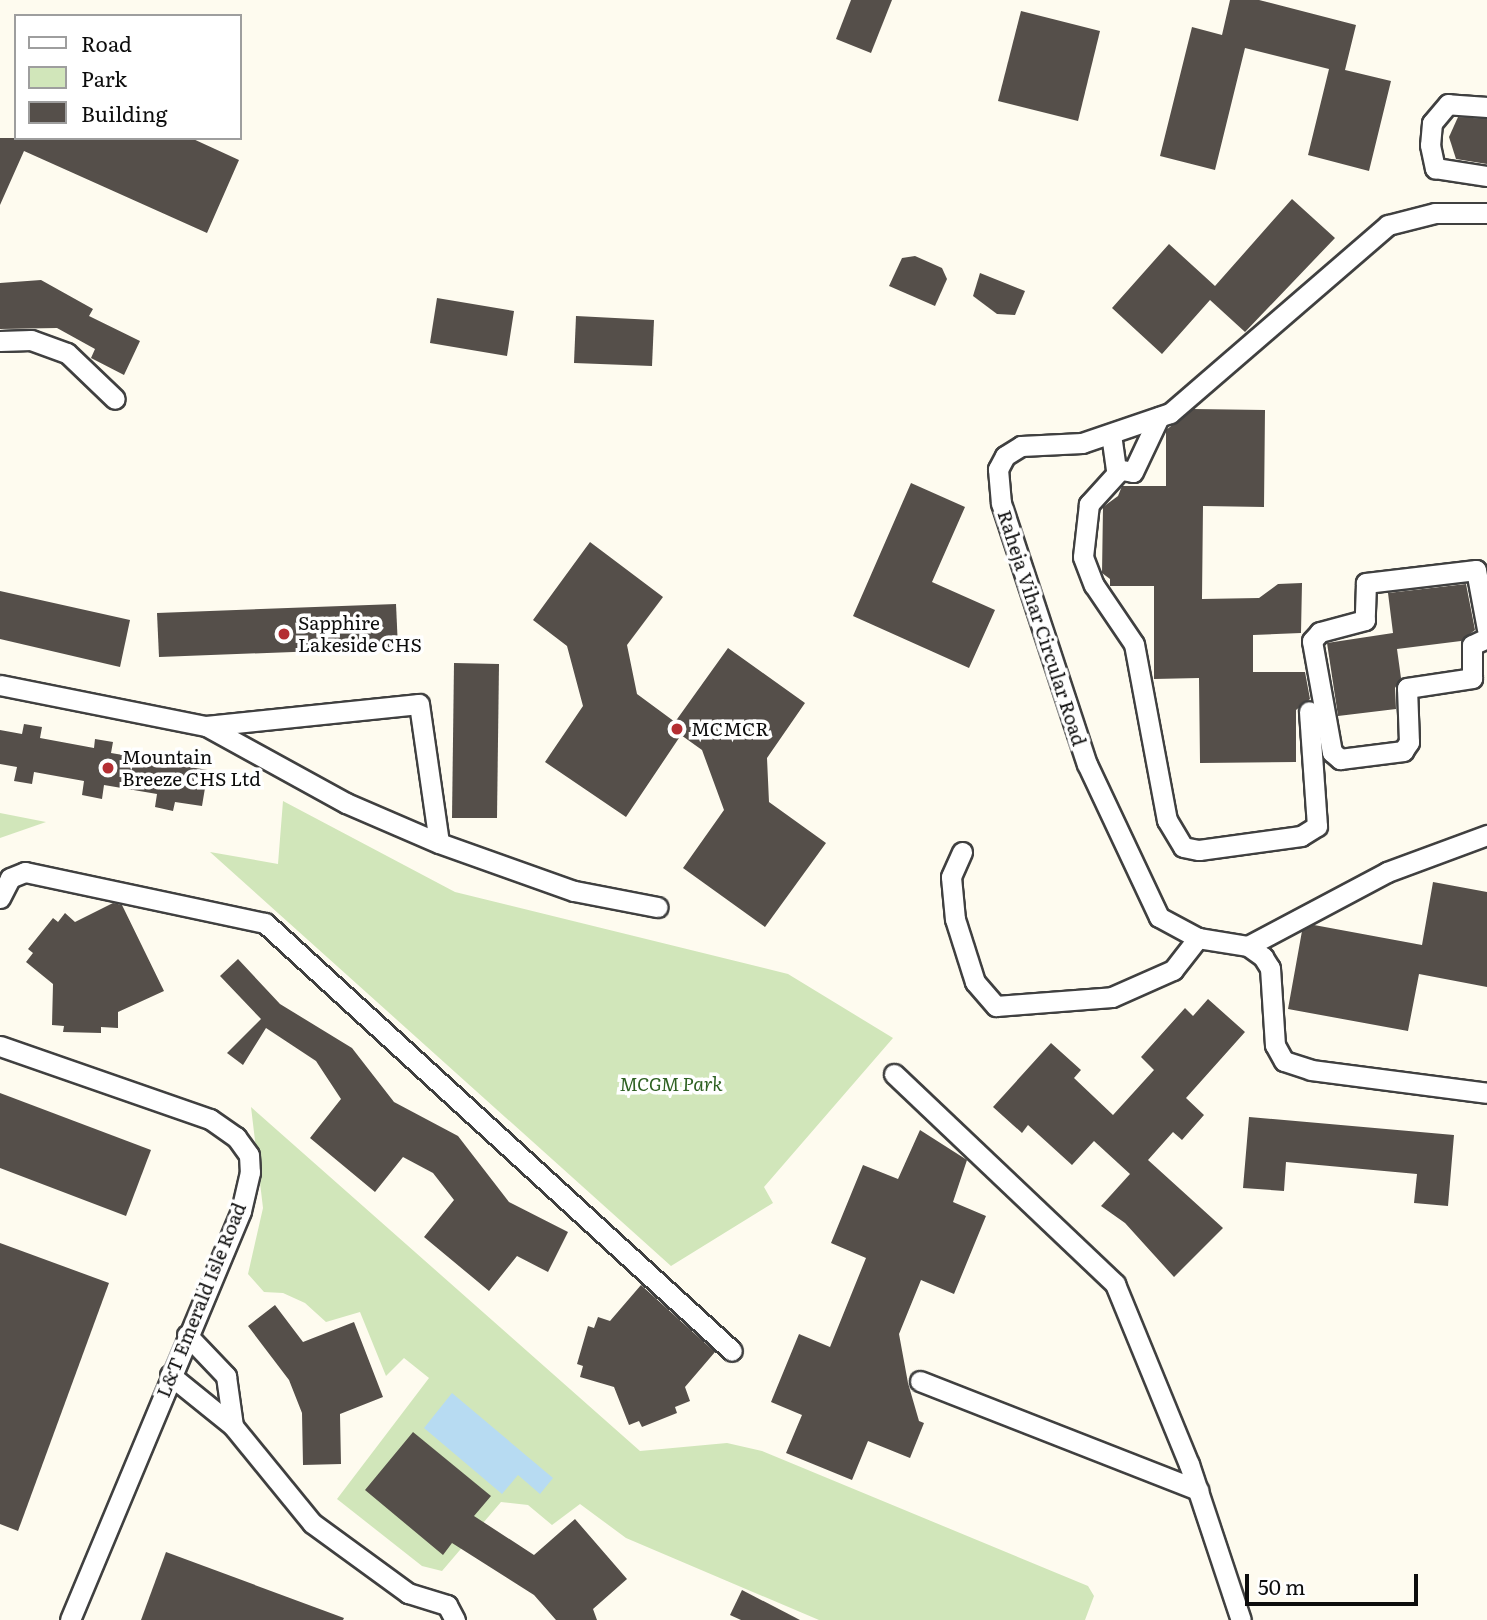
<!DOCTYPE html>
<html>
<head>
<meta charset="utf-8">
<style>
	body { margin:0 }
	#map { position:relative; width:1487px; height:1620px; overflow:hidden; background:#fefbef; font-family:Literata,serif }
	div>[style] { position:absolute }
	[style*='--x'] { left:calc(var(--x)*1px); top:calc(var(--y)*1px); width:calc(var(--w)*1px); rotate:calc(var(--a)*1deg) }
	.green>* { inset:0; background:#d1e6ba }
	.water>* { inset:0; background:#b7dbf2 }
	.building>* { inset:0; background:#554f4a }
	.roads { filter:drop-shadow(2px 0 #404040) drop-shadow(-2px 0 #404040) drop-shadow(0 2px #404040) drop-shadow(0 -2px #404040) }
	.street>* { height:19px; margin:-9.5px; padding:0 9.5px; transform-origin:9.5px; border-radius:9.5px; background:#fff }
	.dots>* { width:19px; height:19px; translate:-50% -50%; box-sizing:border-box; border:4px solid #fff; border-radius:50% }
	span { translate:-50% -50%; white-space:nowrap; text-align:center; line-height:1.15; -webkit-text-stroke:7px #fff; paint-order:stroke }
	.poi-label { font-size:19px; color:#0d0d0d }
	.left { translate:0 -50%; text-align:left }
	.street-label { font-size:19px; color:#0d0d0d }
	.park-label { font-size:19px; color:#2e6122; font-style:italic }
	.legend { position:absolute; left:14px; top:14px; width:228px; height:126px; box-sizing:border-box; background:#fff; border:2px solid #9e9e9e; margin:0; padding:9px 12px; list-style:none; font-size:21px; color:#0d0d0d }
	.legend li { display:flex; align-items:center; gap:14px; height:35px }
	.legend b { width:35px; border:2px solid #9e9e9e }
	.scale { position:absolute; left:1245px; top:1574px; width:173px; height:32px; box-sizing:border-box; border:4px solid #0d0d0d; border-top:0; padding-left:9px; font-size:21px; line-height:24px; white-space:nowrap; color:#0d0d0d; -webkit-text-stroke:5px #fff; paint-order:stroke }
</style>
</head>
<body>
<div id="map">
	<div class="green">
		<i style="clip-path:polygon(283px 801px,455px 892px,788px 974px,893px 1038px,764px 1187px,773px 1203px,671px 1266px,210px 852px,278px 864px)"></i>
		<i style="clip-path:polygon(0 813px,46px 822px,0 838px)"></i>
		<i style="clip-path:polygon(251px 1107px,640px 1451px,727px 1443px,762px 1451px,1088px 1586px,1094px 1596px,1085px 1620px,819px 1620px,626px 1538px,580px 1504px,552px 1525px,528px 1505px,501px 1502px,442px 1571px,422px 1566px,337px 1499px,429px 1378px,404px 1358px,386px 1376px,360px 1312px,326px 1322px,305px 1303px,283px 1293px,264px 1292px,248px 1274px,263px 1208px)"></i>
	</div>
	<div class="water">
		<i style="clip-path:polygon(452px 1393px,553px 1478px,540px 1494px,518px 1475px,502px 1494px,424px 1428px)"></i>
	</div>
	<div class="building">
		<i style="clip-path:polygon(851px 0,892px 0,871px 53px,836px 39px)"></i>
		<i style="clip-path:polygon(1230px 0,1259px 0,1356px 25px,1345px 70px,1391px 81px,1369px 171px,1308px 155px,1329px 69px,1245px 48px,1215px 170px,1160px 156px,1192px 27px,1222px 35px)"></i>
		<i style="clip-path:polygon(1021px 11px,1100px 31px,1078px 121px,998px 101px)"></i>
		<i style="clip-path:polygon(1458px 117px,1487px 119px,1487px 164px,1456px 159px,1449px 137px)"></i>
		<i style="clip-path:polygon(0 138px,191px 138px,239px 160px,207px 233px,24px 151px,0 205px)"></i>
		<i style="clip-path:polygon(1292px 199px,1335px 238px,1245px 332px,1210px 300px,1162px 354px,1112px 308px,1169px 244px,1215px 286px)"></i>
		<i style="clip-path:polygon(915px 256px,942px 268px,947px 279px,935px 306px,889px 286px,902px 258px)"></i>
		<i style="clip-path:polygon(980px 273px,1025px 291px,1015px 315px,997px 314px,973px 296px)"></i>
		<i style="clip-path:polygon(41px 280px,93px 309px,89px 316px,140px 341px,124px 375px,91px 358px,95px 349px,57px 328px,0 329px,0 283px)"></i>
		<i style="clip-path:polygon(437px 298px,514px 311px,507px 356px,430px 343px)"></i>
		<i style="clip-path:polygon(576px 316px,654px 320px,652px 366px,574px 363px)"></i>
		<i style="clip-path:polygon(1193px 409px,1265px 410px,1264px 507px,1203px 506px,1202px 599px,1259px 598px,1278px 584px,1302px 583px,1301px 633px,1253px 635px,1253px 672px,1305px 672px,1310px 699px,1296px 710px,1296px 762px,1200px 763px,1199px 678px,1154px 679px,1154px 586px,1110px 586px,1110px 579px,1102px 573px,1103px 507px,1118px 496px,1122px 486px,1166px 486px,1166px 430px)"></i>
		<i style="clip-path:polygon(911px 483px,965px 507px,932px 582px,995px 610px,969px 668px,853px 616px)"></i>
		<i style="clip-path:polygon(590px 542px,663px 597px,627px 645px,637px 694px,675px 722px,728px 648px,805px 703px,767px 758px,769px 802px,826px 843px,765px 927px,683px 868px,724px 810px,702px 750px,681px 735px,626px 817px,545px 762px,583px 706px,567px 646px,533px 620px)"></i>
		<i style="clip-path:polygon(1466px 584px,1475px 630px,1461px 641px,1397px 649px,1401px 678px,1395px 688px,1396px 709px,1338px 716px,1327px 643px,1393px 633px,1388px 593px)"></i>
		<i style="clip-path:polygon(0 591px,130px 620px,120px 667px,0 639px)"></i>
		<i style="clip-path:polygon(396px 604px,398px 648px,159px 657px,157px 613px)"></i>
		<i style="clip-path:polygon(454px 663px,499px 664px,497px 818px,452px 818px)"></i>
		<i style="clip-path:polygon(24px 724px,42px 727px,40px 738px,94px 748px,95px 739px,113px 742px,111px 753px,165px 762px,167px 752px,185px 755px,183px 766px,208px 770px,202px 806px,175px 802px,173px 811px,155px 807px,157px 794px,104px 785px,102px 799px,82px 795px,84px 781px,34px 772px,32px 784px,14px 781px,17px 767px,0 764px,0 730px,22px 734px)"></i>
		<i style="clip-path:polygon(1433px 882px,1487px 892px,1487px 987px,1419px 974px,1408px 1031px,1288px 1009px,1302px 931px,1314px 925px,1422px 945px)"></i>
		<i style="clip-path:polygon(113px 903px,122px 905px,164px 991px,118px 1012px,118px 1028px,101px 1027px,101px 1033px,63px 1032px,64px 1026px,52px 1025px,53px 984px,26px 962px,33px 953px,28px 949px,53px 918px,58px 922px,65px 913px,75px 922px)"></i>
		<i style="clip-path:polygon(238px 959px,280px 1004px,352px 1048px,394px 1102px,458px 1136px,509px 1202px,568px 1232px,548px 1272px,517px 1256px,489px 1291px,424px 1237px,454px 1200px,433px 1173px,403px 1157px,375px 1192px,310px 1138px,341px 1099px,316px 1061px,266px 1028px,243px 1065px,227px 1053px,261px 1019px,220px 976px)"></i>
		<i style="clip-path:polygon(1208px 999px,1245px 1032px,1186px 1098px,1204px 1115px,1182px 1140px,1173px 1132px,1148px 1160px,1223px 1228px,1174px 1277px,1125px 1223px,1101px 1206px,1130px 1174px,1094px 1141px,1072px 1165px,1028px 1125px,1022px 1133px,993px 1107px,1051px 1043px,1081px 1070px,1074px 1078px,1113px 1115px,1154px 1070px,1141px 1057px,1185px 1008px,1193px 1016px)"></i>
		<i style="clip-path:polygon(0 1093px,151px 1150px,126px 1216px,0 1168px)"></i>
		<i style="clip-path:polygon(1249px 1117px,1454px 1135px,1448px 1206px,1414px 1203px,1417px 1174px,1286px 1162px,1284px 1191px,1243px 1188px)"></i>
		<i style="clip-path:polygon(920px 1130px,967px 1160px,953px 1202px,986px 1216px,954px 1294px,921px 1280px,899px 1334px,908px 1383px,919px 1421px,924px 1423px,910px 1458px,868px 1441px,852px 1480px,786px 1453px,802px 1415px,771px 1402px,799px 1334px,830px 1347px,866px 1258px,831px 1243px,863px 1165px,898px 1179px)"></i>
		<i style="clip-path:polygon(0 1243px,109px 1283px,18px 1531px,0 1524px)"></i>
		<i style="clip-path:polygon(641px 1285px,715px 1352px,685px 1387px,690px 1401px,675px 1407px,677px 1413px,642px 1427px,639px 1421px,629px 1425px,614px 1387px,580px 1377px,583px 1366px,577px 1364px,588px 1326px,594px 1328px,598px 1317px,610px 1321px)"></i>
		<i style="clip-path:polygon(275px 1305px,303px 1342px,354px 1322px,383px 1397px,340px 1414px,341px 1464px,303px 1465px,302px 1413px,289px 1380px,248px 1326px)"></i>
		<i style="clip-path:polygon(413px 1432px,491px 1496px,474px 1516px,534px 1555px,575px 1519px,627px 1579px,593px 1609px,597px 1620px,556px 1620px,534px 1595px,452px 1543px,443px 1555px,365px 1490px)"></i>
		<i style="clip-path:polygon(166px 1552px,344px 1618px,343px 1620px,141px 1620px)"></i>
		<i style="clip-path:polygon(742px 1590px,800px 1620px,741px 1620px,730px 1615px)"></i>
	</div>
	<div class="roads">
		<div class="street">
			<i style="--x:1487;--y:107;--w:39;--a:-176"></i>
			<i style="--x:1448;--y:104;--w:25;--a:130"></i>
			<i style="--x:1432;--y:123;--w:22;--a:95"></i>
			<i style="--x:1430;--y:145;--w:24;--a:78"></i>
			<i style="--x:1435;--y:168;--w:53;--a:8.7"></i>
			<i style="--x:1487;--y:213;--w:52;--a:180"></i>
			<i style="--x:1435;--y:213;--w:49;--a:165.7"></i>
			<i style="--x:1388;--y:225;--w:288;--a:139.2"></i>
			<i style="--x:1170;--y:413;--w:93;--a:161.2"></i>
			<i style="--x:1082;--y:443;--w:61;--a:177.2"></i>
			<i style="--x:1021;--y:446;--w:19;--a:148"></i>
			<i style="--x:1005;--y:456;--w:15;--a:118"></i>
			<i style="--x:998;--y:469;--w:34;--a:85"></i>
			<i style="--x:1001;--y:503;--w:275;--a:71.8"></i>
			<i style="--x:1087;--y:764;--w:169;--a:64.8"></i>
			<i style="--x:1159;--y:917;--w:44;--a:28.3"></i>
			<i style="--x:1198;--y:938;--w:51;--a:9.1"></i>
			<i style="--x:1248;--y:946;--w:19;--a:36"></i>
			<i style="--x:1263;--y:957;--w:13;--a:58"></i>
			<i style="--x:1270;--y:968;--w:77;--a:86.3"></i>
			<i style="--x:1275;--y:1045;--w:18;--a:61"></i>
			<i style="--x:1284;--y:1061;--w:28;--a:18"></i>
			<i style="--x:1311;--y:1070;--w:177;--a:7.4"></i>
			<i style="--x:0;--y:341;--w:31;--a:-2"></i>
			<i style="--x:31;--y:340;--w:38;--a:20"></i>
			<i style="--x:67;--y:353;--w:66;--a:43.8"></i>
			<i style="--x:1111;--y:434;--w:35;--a:82"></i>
			<i style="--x:1116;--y:469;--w:17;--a:10"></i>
			<i style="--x:1133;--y:472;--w:61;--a:-64.7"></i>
			<i style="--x:1119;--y:471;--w:45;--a:132.3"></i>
			<i style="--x:1089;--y:504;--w:53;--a:96.5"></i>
			<i style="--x:1083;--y:557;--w:30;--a:69"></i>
			<i style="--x:1094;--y:585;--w:71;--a:55.9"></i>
			<i style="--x:1134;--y:644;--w:179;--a:79.4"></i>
			<i style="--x:1167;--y:820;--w:31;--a:59"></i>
			<i style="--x:1183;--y:847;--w:16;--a:11"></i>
			<i style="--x:1199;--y:850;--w:103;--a:-7.8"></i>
			<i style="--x:1301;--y:836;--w:19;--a:-32"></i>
			<i style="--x:1317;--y:826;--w:115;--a:-94"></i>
			<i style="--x:1487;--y:629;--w:60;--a:-100.6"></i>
			<i style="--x:1476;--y:570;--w:111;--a:173.3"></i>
			<i style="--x:1366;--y:583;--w:37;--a:92"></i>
			<i style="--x:1365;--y:620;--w:47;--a:165.1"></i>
			<i style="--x:1320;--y:632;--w:12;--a:132"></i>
			<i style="--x:1312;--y:641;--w:113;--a:79.8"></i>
			<i style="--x:1332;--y:752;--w:11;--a:41"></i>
			<i style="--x:1340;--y:759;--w:64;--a:-7.2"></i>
			<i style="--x:1403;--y:751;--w:11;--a:-56"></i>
			<i style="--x:1409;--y:742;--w:54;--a:-92.1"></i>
			<i style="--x:1407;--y:688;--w:66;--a:-8.7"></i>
			<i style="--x:1472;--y:678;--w:33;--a:-90"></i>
			<i style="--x:1472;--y:645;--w:17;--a:-25"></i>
			<i style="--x:0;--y:685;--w:210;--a:11.3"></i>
			<i style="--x:206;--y:726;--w:160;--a:28.8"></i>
			<i style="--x:346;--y:803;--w:101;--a:23.3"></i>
			<i style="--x:439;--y:843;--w:143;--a:19.6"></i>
			<i style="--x:574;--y:891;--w:85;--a:10.9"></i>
			<i style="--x:206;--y:726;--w:214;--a:-5.9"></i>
			<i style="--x:419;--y:704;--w:140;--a:81.8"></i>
			<i style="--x:962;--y:852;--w:27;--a:114"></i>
			<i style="--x:951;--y:877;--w:42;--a:84.6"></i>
			<i style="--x:955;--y:919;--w:66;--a:72.4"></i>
			<i style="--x:975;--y:982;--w:32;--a:49"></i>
			<i style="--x:996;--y:1006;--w:116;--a:-4.4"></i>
			<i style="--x:1112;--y:997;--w:67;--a:-23.9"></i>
			<i style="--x:1173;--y:970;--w:41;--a:-52"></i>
			<i style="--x:0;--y:898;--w:22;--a:-63"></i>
			<i style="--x:10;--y:878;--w:16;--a:-22"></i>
			<i style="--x:25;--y:872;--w:245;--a:12"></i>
			<i style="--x:265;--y:923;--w:633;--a:42.5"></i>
			<i style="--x:1248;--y:946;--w:157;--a:-28"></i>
			<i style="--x:1387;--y:872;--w:107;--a:-20.3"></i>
			<i style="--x:0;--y:1046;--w:222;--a:19.2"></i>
			<i style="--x:210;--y:1119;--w:32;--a:35"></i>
			<i style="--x:236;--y:1137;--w:22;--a:54"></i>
			<i style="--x:249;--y:1155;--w:17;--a:87"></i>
			<i style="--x:250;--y:1172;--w:40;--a:103"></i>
			<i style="--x:241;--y:1211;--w:443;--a:112.7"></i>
			<i style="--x:894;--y:1074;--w:305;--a:43.5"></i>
			<i style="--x:1115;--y:1284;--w:195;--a:67.7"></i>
			<i style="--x:1189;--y:1464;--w:164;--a:71.6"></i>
			<i style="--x:187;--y:1335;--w:57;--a:46.4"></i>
			<i style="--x:226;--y:1376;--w:50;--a:82"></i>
			<i style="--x:170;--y:1375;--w:81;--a:39"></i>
			<i style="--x:233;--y:1426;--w:125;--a:50.8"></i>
			<i style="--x:312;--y:1523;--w:119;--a:36.1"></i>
			<i style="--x:408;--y:1593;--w:41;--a:17.1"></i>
			<i style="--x:447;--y:1605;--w:17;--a:62"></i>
			<i style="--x:920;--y:1381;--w:299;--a:21.4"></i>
		</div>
	</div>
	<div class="dots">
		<i style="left:284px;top:634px;background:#b42e33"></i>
		<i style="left:677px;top:729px;background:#b42e33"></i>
		<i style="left:108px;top:768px;background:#b42e33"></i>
	</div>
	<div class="poi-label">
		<span class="left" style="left:298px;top:634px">Sapphire<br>Lakeside CHS</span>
		<span class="left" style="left:691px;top:729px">MCMCR</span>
		<span class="left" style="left:122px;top:768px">Mountain<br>Breeze CHS Ltd</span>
	</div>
	<div class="street-label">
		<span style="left:1042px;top:628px;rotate:72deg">Raheja Vihar Circular Road</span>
		<span style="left:201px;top:1300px;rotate:-68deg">L&amp;T Emerald Isle Road</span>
	</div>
	<div class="park-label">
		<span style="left:671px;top:1084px">MCGM Park</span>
	</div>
	<ul class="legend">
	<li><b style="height:9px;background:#fff"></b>Road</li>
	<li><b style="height:19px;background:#d1e6ba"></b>Park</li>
	<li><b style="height:19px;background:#554f4a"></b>Building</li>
	</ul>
	<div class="scale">50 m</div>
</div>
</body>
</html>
